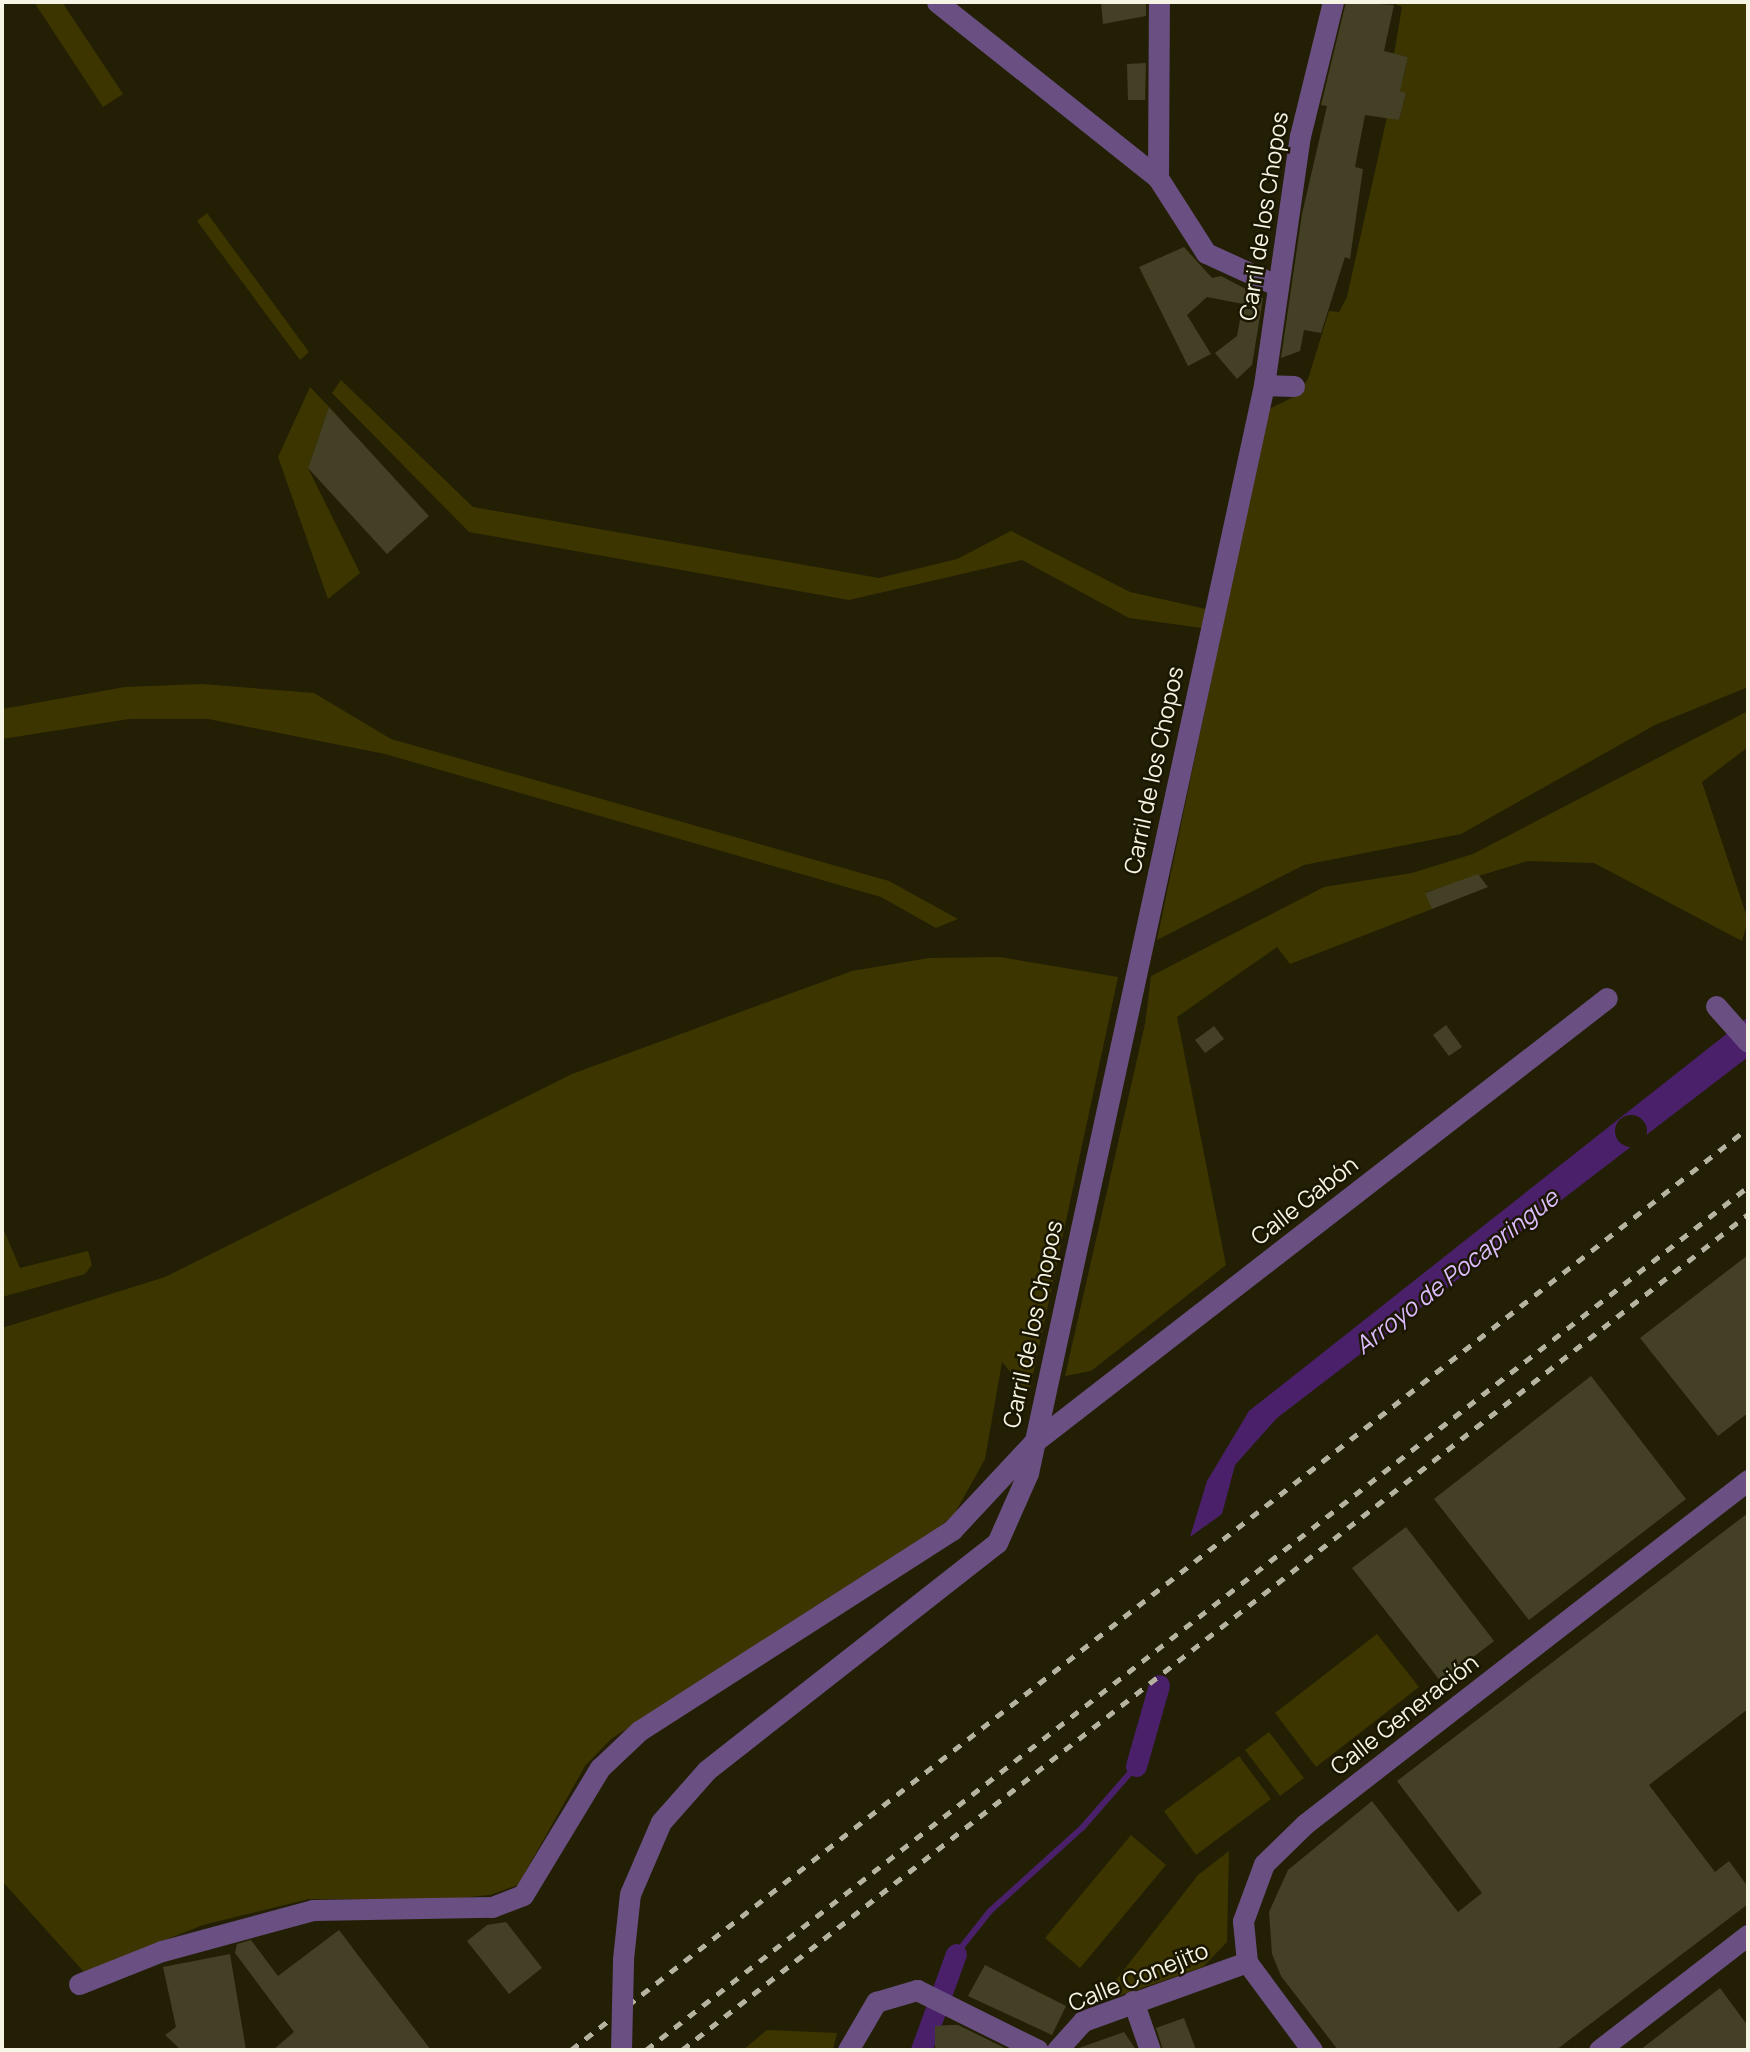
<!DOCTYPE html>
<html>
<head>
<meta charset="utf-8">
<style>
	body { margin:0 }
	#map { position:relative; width:1750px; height:2052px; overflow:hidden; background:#231f05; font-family:Manrope,sans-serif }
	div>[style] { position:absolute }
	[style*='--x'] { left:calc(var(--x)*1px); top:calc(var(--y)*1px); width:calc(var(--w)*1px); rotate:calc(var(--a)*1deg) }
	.green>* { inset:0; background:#3c3500 }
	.water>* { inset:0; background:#4a206a }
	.pier>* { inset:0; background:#231f05 }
	.round { border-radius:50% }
	.stream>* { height:6px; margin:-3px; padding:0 3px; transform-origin:3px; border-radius:3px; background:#4a206a }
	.canal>* { height:21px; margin:-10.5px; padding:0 10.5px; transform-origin:10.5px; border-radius:10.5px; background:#4a206a }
	.building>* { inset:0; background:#444025 }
	.minor>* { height:21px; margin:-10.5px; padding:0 10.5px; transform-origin:10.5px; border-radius:10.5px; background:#6a5082 }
	.rail>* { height:5px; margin-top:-2.5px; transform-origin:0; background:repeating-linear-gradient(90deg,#b6b4a1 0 9px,transparent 0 18px) }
	.minor-bridge>* { height:21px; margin:-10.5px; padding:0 10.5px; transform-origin:10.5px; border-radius:10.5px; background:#6a5082 }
	span { translate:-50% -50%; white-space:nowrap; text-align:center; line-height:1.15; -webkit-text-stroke:5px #1a1600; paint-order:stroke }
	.street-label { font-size:23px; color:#f6f4e4 }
	.water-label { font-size:24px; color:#dcbcfc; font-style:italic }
	.frame { position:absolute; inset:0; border:4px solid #f6f4e4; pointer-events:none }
</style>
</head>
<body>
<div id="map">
	<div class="green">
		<i style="clip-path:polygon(34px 2px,62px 2px,123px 94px,103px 107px)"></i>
		<i style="clip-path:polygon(1391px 2px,1748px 2px,1748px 687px,1655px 725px,1461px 834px,1304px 865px,1157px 940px,1267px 410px,1296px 396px,1308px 379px,1329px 311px,1339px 312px,1347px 297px,1387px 117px,1399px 120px,1406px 93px,1389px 89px,1393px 77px,1403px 79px,1408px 57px,1394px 54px,1402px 7px)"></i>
		<i style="clip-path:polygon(207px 213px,309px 352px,300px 360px,197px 221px)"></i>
		<i style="clip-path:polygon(341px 380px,473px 507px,879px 578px,957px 559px,1011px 531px,1130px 592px,1206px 609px,1202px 628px,1129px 618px,1022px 560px,849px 600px,469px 532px,332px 393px)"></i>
		<i style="clip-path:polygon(310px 387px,329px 407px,308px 468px,360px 573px,328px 599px,278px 457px)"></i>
		<i style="clip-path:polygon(202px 684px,314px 693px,391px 739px,889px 881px,958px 919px,936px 928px,881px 897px,385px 754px,208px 719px,129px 719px,2px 739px,2px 709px,125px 687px)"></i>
		<i style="clip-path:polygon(1748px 711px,1748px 747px,1702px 782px,1748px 920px,1742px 941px,1594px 863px,1528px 861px,1426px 892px,1432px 909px,1290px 964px,1277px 947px,1177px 1017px,1226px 1265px,1091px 1371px,1065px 1376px,1145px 1024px,1151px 976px,1324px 887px,1412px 873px,1473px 854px)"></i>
		<i style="clip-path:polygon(1000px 957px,1118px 977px,1029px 1394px,1002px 1362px,985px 1459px,955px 1513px,932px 1534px,611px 1739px,585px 1766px,518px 1885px,490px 1895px,448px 1899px,309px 1899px,203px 1925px,84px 1972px,2px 1881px,2px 1328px,165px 1277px,572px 1074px,852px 971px,929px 958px)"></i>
		<i style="clip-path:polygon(2px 1226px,20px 1268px,88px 1251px,92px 1265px,85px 1274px,2px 1297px)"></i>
		<i style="clip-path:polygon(1377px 1634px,1419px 1687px,1316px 1767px,1275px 1713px)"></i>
		<i style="clip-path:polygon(1269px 1732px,1304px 1778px,1280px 1796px,1245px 1750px)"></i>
		<i style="clip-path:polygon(1239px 1756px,1271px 1799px,1196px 1855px,1164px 1811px)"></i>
		<i style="clip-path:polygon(1131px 1835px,1166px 1865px,1080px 1968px,1045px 1938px)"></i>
		<i style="clip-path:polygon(1229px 1851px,1227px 1942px,1203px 1967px,1098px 2003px,1198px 1875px)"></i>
		<i style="clip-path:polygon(767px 2030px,837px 2033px,833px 2050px,743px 2050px)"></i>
	</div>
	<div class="water">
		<i style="clip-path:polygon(1748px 1017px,1748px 1057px,1277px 1418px,1235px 1465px,1222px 1514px,1190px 1537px,1207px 1481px,1249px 1411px)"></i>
	</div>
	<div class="pier">
		<i class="round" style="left:1615px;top:1115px;width:32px;height:32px"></i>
	</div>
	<div class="stream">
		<i style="--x:956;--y:1954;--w:55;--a:-51.7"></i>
		<i style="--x:990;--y:1911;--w:124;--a:-42.1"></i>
		<i style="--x:1082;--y:1828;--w:82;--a:-48.9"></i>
	</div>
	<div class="canal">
		<i style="--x:1136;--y:1766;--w:84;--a:-74.1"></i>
		<i style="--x:921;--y:2050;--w:102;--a:-70"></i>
	</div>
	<div class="building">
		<i style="clip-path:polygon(1101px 2px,1146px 2px,1146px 16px,1103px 24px)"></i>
		<i style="clip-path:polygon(1346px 2px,1394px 5px,1384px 51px,1408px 57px,1400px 91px,1406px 93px,1399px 120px,1365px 115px,1355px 167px,1363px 169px,1350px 259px,1345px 257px,1321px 333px,1304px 330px,1300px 351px,1281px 358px,1302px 214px,1327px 106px,1321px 105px)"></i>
		<i style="clip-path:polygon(1146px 63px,1145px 100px,1128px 100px,1127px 64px)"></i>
		<i style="clip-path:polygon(1184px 247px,1212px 278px,1221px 276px,1263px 298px,1252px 365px,1237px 379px,1215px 353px,1237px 336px,1243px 304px,1207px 297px,1187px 315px,1211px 354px,1188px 366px,1139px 267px)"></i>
		<i style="clip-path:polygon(329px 407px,429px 516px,387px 554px,308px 468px)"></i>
		<i style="clip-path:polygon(1478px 874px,1488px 887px,1432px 909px,1425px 893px)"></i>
		<i style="clip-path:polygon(1446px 1025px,1462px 1047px,1449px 1056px,1433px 1035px)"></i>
		<i style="clip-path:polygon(1214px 1026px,1224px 1039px,1205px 1053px,1195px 1040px)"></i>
		<i style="clip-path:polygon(1748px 1255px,1748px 1413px,1718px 1436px,1640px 1338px)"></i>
		<i style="clip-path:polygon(1591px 1376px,1686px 1499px,1529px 1620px,1434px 1499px)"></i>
		<i style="clip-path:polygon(1748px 1513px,1748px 1709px,1649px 1785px,1715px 1872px,1729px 1861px,1748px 1887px,1748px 1904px,1556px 2050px,1338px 2050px,1281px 1976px,1272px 1954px,1269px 1912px,1288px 1870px,1372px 1801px,1458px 1912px,1482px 1893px,1397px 1781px)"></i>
		<i style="clip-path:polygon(1406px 1527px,1494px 1641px,1441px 1682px,1352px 1568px)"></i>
		<i style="clip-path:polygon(506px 1922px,542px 1968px,509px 1994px,467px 1941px,487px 1925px)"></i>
		<i style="clip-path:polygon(339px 1930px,367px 1967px,431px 2050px,273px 2050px,294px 2032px,235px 1953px,237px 1944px,251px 1940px,278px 1976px)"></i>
		<i style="clip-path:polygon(230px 1954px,246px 2050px,181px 2050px,165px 2035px,176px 2027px,163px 1967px)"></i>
		<i style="clip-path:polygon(985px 1965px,1066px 2006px,1052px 2035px,968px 1996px)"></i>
		<i style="clip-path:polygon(1720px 1988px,1748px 2026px,1748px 2050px,1640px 2050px)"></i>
		<i style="clip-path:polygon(1184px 2018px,1196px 2050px,1163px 2050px,1156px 2028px)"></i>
		<i style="clip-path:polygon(950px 2025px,958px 2025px,1009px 2050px,935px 2050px,935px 2026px)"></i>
		<i style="clip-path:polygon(1124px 2032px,1136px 2050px,1080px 2050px,1079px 2048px)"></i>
	</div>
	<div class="minor">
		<i style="--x:937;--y:2;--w:283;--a:38.5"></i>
		<i style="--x:1158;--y:178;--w:89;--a:57.4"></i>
		<i style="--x:1206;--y:253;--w:77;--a:24.6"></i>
		<i style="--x:1158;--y:178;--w:176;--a:-89.7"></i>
		<i style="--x:1264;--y:385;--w:30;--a:2"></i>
		<i style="--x:1716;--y:1006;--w:48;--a:48.4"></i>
		<i style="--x:623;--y:1959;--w:65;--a:-83.9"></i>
		<i style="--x:630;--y:1894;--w:78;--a:-66.7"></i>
		<i style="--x:661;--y:1822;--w:69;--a:-48.5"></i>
		<i style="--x:707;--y:1770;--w:368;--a:-38.1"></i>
		<i style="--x:997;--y:1543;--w:77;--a:-66.1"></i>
		<i style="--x:1028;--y:1473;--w:1113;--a:-77.76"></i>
		<i style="--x:1264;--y:385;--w:252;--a:-81.8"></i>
		<i style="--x:1300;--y:136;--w:138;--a:-76.2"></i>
		<i style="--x:79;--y:1984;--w:89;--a:-21.7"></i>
		<i style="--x:162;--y:1951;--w:156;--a:-15.2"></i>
		<i style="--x:313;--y:1910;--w:179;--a:-1"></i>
		<i style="--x:492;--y:1907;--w:33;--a:-21"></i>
		<i style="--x:523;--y:1895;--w:149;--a:-58.8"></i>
		<i style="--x:600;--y:1768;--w:54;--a:-43.5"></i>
		<i style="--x:639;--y:1731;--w:372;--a:-32.7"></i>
		<i style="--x:952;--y:1530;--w:119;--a:-47"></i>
		<i style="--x:1033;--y:1443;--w:726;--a:-37.79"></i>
		<i style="--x:1133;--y:2001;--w:52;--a:70.9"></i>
		<i style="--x:848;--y:2050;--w:56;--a:-59.7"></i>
		<i style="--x:876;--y:2002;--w:43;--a:-16.3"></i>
		<i style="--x:917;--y:1990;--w:135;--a:26.4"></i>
		<i style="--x:1057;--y:2050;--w:39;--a:-48"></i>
		<i style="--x:1083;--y:2021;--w:174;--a:-19.8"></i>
		<i style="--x:1312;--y:2050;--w:109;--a:-126.5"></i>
		<i style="--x:1247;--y:1962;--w:41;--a:-95.6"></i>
		<i style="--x:1243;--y:1921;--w:61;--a:-69.8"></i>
		<i style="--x:1264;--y:1864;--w:57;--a:-44.3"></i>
		<i style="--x:1305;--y:1824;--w:561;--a:-37.83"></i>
		<i style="--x:1599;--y:2050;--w:188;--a:-37.7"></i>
	</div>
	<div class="rail">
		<i style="--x:571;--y:2050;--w:1495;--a:-38.07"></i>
		<i style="--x:646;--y:2050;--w:1400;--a:-38.07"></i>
		<i style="--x:682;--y:2050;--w:1355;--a:-38.1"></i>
	</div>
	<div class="minor-bridge">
		<i style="--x:621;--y:2050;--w:91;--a:-88.7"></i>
	</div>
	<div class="street-label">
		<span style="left:1263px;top:216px;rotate:-81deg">Carril de los Chopos</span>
		<span style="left:1153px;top:770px;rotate:-78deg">Carril de los Chopos</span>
		<span style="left:1304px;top:1200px;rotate:-38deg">Calle Gabón</span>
		<span style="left:1032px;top:1324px;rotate:-78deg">Carril de los Chopos</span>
		<span style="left:1404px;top:1714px;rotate:-38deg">Calle Generación</span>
		<span style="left:1138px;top:1976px;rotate:-22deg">Calle Conejito</span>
	</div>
	<div class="water-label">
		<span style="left:1456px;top:1271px;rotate:-38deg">Arroyo de Pocapringue</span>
	</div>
	<div class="frame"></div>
</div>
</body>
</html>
